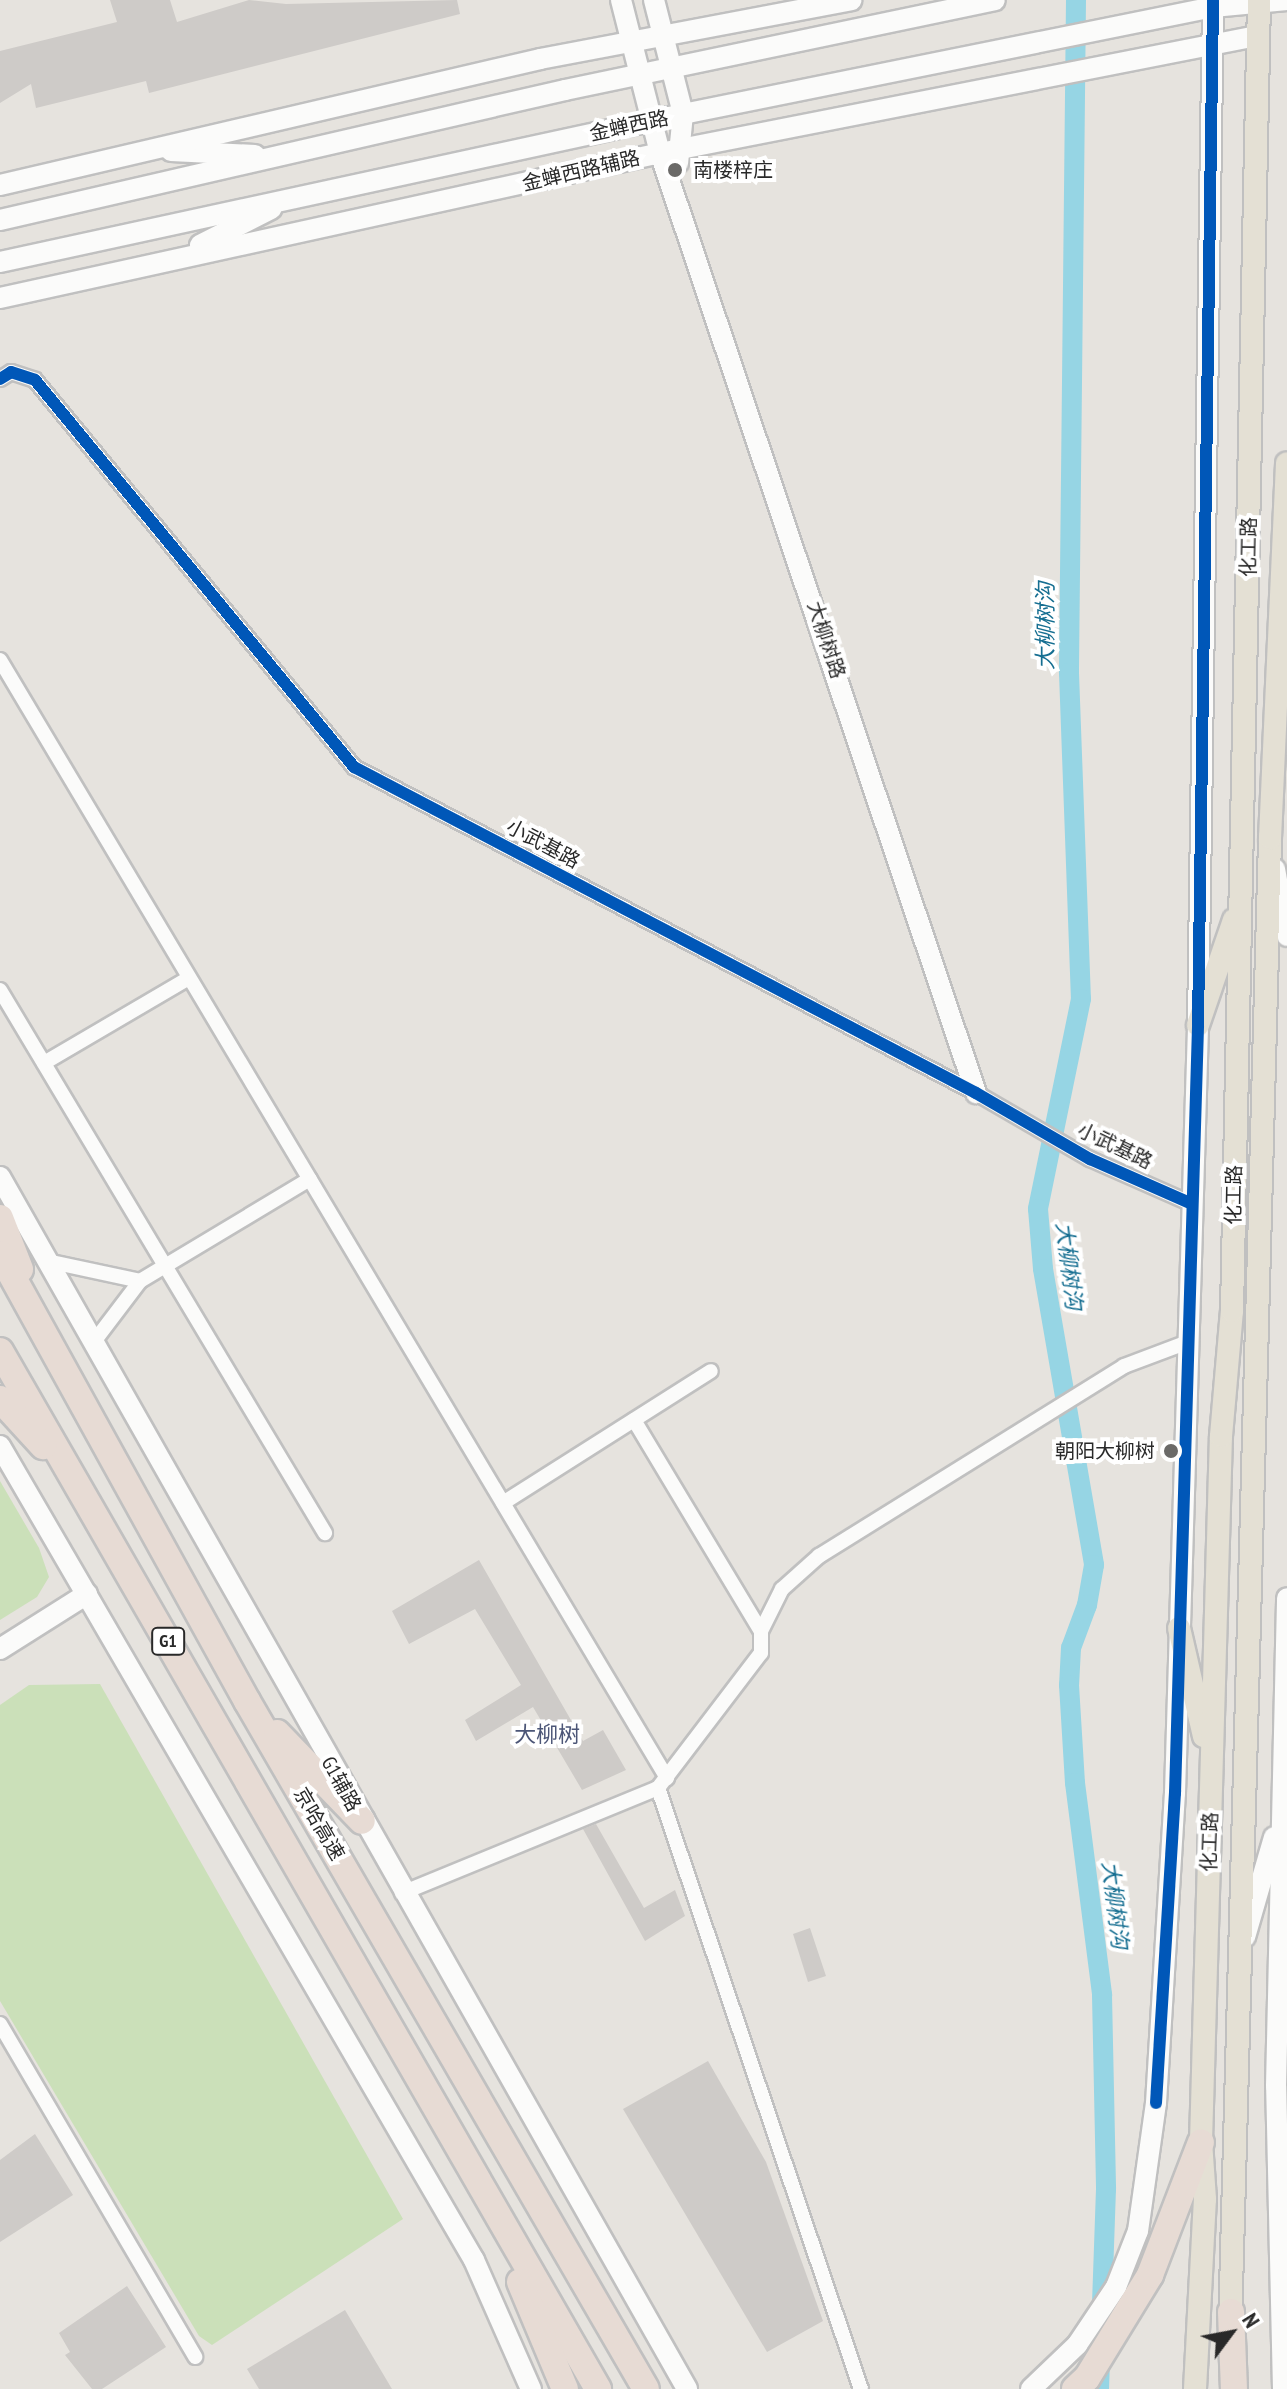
<!DOCTYPE html>
<html>
<head>
<meta charset="utf-8">
<style>
	body { margin:0 }
	#map { position:relative; width:1287px; height:2389px; overflow:hidden; background:#e6e3de; font-family:"PT Sans Narrow","Noto Sans SC",sans-serif }
	div>[style] { position:absolute }
	[style*='--x'] { left:calc(var(--x)*1px); top:calc(var(--y)*1px); width:calc(var(--w)*1px); rotate:calc(var(--a)*1deg) }
	.green>* { inset:0; background:#cbe0b9 }
	.canal>* { height:20px; margin:-10px; padding:0 10px; transform-origin:10px; border-radius:10px; background:#96d5e4 }
	.building>* { inset:0; background:#cecbc8 }
	.roads { filter:drop-shadow(2px 0 #c0c0c0) drop-shadow(-2px 0 #c0c0c0) drop-shadow(0 2px #c0c0c0) drop-shadow(0 -2px #c0c0c0) }
	.street>* { height:14px; margin:-7px; padding:0 7px; transform-origin:7px; border-radius:7px; background:#fbfbfa }
	.secondary>* { height:20px; margin:-10px; padding:0 10px; transform-origin:10px; border-radius:10px; background:#fbfbfa }
	.primary>* { height:22px; margin:-11px; padding:0 11px; transform-origin:11px; border-radius:11px; background:#e4e0d4 }
	.highway>* { height:26px; margin:-13px; padding:0 13px; transform-origin:13px; border-radius:13px; background:#e7dbd4 }
	.cycleway>* { height:12px; margin:-6px; padding:0 6px; transform-origin:6px; border-radius:6px; background:#0057b8 }
	.dots>* { width:22px; height:22px; translate:-50% -50%; box-sizing:border-box; border:4px solid #fff; border-radius:50% }
	span { translate:-50% -50%; white-space:nowrap; text-align:center; line-height:1.15; -webkit-text-stroke:8px #fff; paint-order:stroke }
	.shield-label span { padding:2px 6px; background:#fff; border:2px solid; border-radius:6px; -webkit-text-stroke-width:0 }
	.shield-label { font-size:18px; color:#292929; font-weight:700 }
	.street-label { font-size:20px; color:#292929 }
	.poi-label { font-size:20px; color:#292929 }
	.left { translate:0 -50%; text-align:left }
	.right { translate:-100% -50%; text-align:right }
	.water-label { font-size:22px; color:#156e91; font-style:italic }
	.neighbourhood-label { font-size:22px; color:#4c5677 }
	.north { position:absolute; left:1191px; top:2293px; width:80px; height:80px; -webkit-text-stroke:6px #fff; paint-order:stroke; rotate:58deg; font-size:22px; font-weight:700; line-height:32px; text-align:center; color:#292929 }
	.north::after { content:''; display:block; margin:auto; width:28px; height:36px; background:#292929; clip-path:polygon(50% 0,100% 100%,50% 72%,0 100%) }
</style>
</head>
<body>
<div id="map">
	<div class="green">
		<i style="clip-path:polygon(0 1481px,39px 1548px,49px 1577px,37px 1597px,0 1620px)"></i>
		<i style="clip-path:polygon(100px 1684px,403px 2219px,212px 2345px,199px 2336px,0 2001px,0 1705px,29px 1685px)"></i>
	</div>
	<div class="canal">
		<i style="--x:1076;--y:0;--w:673;--a:90.6"></i>
		<i style="--x:1069;--y:673;--w:326;--a:87.9"></i>
		<i style="--x:1081;--y:999;--w:214;--a:101.6"></i>
		<i style="--x:1038;--y:1209;--w:60;--a:85.2"></i>
		<i style="--x:1043;--y:1269;--w:300;--a:80.2"></i>
		<i style="--x:1094;--y:1565;--w:41;--a:99.9"></i>
		<i style="--x:1087;--y:1605;--w:46;--a:110.4"></i>
		<i style="--x:1071;--y:1648;--w:37;--a:93"></i>
		<i style="--x:1069;--y:1685;--w:98;--a:86.5"></i>
		<i style="--x:1075;--y:1783;--w:214;--a:82.7"></i>
		<i style="--x:1102;--y:1995;--w:194;--a:88.8"></i>
		<i style="--x:1106;--y:2189;--w:200;--a:92"></i>
	</div>
	<div class="building">
		<i style="clip-path:polygon(110px 0,170px 0,177px 22px,249px 0,286px 4px,457px 0,460px 14px,149px 93px,146px 81px,36px 108px,31px 84px,0 103px,0 51px,117px 22px)"></i>
		<i style="clip-path:polygon(479px 1560px,583px 1741px,603px 1730px,626px 1770px,582px 1790px,533px 1707px,476px 1741px,465px 1720px,521px 1685px,475px 1609px,409px 1644px,392px 1611px)"></i>
		<i style="clip-path:polygon(596px 1824px,644px 1908px,675px 1890px,685px 1916px,645px 1941px,583px 1829px)"></i>
		<i style="clip-path:polygon(810px 1928px,826px 1976px,808px 1982px,793px 1934px)"></i>
		<i style="clip-path:polygon(708px 2061px,766px 2162px,823px 2321px,767px 2352px,623px 2109px)"></i>
		<i style="clip-path:polygon(35px 2134px,73px 2195px,0 2242px,0 2160px)"></i>
		<i style="clip-path:polygon(127px 2286px,166px 2347px,102px 2389px,92px 2389px,65px 2355px,70px 2352px,59px 2333px)"></i>
		<i style="clip-path:polygon(345px 2310px,392px 2389px,259px 2389px,247px 2369px)"></i>
	</div>
	<div class="roads">
		<div class="street">
			<i style="--x:0;--y:379;--w:13;--a:-32"></i>
			<i style="--x:11;--y:372;--w:25;--a:18"></i>
			<i style="--x:35;--y:380;--w:502;--a:50.5"></i>
			<i style="--x:354;--y:767;--w:702;--a:27.66"></i>
			<i style="--x:976;--y:1093;--w:132;--a:30.1"></i>
			<i style="--x:1090;--y:1159;--w:111;--a:23.8"></i>
			<i style="--x:0;--y:660;--w:1302;--a:59.18"></i>
			<i style="--x:0;--y:990;--w:633;--a:59.1"></i>
			<i style="--x:44;--y:1063;--w:168;--a:-30.4"></i>
			<i style="--x:47;--y:1261;--w:95;--a:12.1"></i>
			<i style="--x:93;--y:1343;--w:78;--a:-52.8"></i>
			<i style="--x:140;--y:1281;--w:198;--a:-31"></i>
			<i style="--x:634;--y:1420;--w:246;--a:59"></i>
			<i style="--x:503;--y:1503;--w:246;--a:-32.4"></i>
			<i style="--x:658;--y:1788;--w:634;--a:71.34"></i>
			<i style="--x:402;--y:1893;--w:277;--a:-22.3"></i>
			<i style="--x:658;--y:1788;--w:170;--a:-52.7"></i>
			<i style="--x:761;--y:1653;--w:22;--a:-90"></i>
			<i style="--x:761;--y:1631;--w:47;--a:-63.4"></i>
			<i style="--x:782;--y:1589;--w:50;--a:-41.7"></i>
			<i style="--x:819;--y:1556;--w:359;--a:-31.9"></i>
			<i style="--x:1124;--y:1366;--w:68;--a:-20.6"></i>
			<i style="--x:0;--y:2024;--w:386;--a:59.6"></i>
		</div>
		<div class="secondary">
			<i style="--x:621;--y:0;--w:158;--a:75.7"></i>
			<i style="--x:660;--y:153;--w:992;--a:71.42"></i>
			<i style="--x:654;--y:0;--w:118;--a:75.7"></i>
			<i style="--x:683;--y:114;--w:49;--a:95.8"></i>
			<i style="--x:171;--y:151;--w:84;--a:2.7"></i>
			<i style="--x:0;--y:185;--w:555;--a:-13.13"></i>
			<i style="--x:540;--y:59;--w:317;--a:-10.7"></i>
			<i style="--x:0;--y:220;--w:580;--a:-12.96"></i>
			<i style="--x:565;--y:90;--w:439;--a:-11.8"></i>
			<i style="--x:200;--y:245;--w:80;--a:-26.9"></i>
			<i style="--x:0;--y:262;--w:699;--a:-12.23"></i>
			<i style="--x:683;--y:114;--w:541;--a:-11.41"></i>
			<i style="--x:1213;--y:7;--w:74;--a:-5.4"></i>
			<i style="--x:0;--y:298;--w:676;--a:-12.39"></i>
			<i style="--x:660;--y:153;--w:608;--a:-11.09"></i>
			<i style="--x:1275;--y:869;--w:68;--a:79.8"></i>
			<i style="--x:0;--y:1177;--w:1393;--a:60.45"></i>
			<i style="--x:0;--y:1446;--w:942;--a:59.79"></i>
			<i style="--x:474;--y:2260;--w:141;--a:66.2"></i>
			<i style="--x:0;--y:1649;--w:103;--a:-32.3"></i>
			<i style="--x:1245;--y:1937;--w:104;--a:-73.8"></i>
			<i style="--x:1031;--y:2389;--w:64;--a:-43.7"></i>
			<i style="--x:1077;--y:2345;--w:70;--a:-56.1"></i>
			<i style="--x:1116;--y:2287;--w:60;--a:-68.6"></i>
			<i style="--x:1138;--y:2231;--w:129;--a:-82"></i>
			<i style="--x:1156;--y:2103;--w:311;--a:-86.5"></i>
			<i style="--x:1175;--y:1793;--w:768;--a:-88.28"></i>
			<i style="--x:1198;--y:1025;--w:1025;--a:-89.16"></i>
			<i style="--x:1283;--y:2389;--w:303;--a:-91.3"></i>
			<i style="--x:1276;--y:2086;--w:488;--a:-88.7"></i>
		</div>
		<div class="primary">
			<i style="--x:1198;--y:1025;--w:111;--a:-71.1"></i>
			<i style="--x:1179;--y:1628;--w:111;--a:77"></i>
			<i style="--x:1230;--y:2328;--w:1491;--a:-88.46"></i>
			<i style="--x:1270;--y:838;--w:375;--a:-87.4"></i>
			<i style="--x:1195;--y:2389;--w:190;--a:-87"></i>
			<i style="--x:1205;--y:2199;--w:57;--a:-94"></i>
			<i style="--x:1201;--y:2142;--w:706;--a:-88.38"></i>
			<i style="--x:1221;--y:1436;--w:125;--a:-85"></i>
			<i style="--x:1232;--y:1311;--w:1311;--a:-88.82"></i>
		</div>
		<div class="highway">
			<i style="--x:0;--y:1218;--w:55;--a:68.6"></i>
			<i style="--x:0;--y:1254;--w:511;--a:61.08"></i>
			<i style="--x:247;--y:1701;--w:795;--a:59.89"></i>
			<i style="--x:0;--y:1351;--w:1198;--a:60.05"></i>
			<i style="--x:0;--y:1399;--w:64;--a:47.5"></i>
			<i style="--x:277;--y:1733;--w:122;--a:46"></i>
			<i style="--x:520;--y:2282;--w:116;--a:67.2"></i>
			<i style="--x:1231;--y:2312;--w:77;--a:87.8"></i>
			<i style="--x:1075;--y:2389;--w:16;--a:-43"></i>
			<i style="--x:1087;--y:2378;--w:121;--a:-58.5"></i>
			<i style="--x:1150;--y:2275;--w:142;--a:-69"></i>
		</div>
	</div>
	<div class="cycleway">
		<i style="--x:0;--y:379;--w:13;--a:-32"></i>
		<i style="--x:11;--y:372;--w:25;--a:18"></i>
		<i style="--x:35;--y:380;--w:502;--a:50.5"></i>
		<i style="--x:354;--y:767;--w:702;--a:27.66"></i>
		<i style="--x:976;--y:1093;--w:132;--a:30.1"></i>
		<i style="--x:1090;--y:1159;--w:111;--a:23.8"></i>
		<i style="--x:1156;--y:2103;--w:311;--a:-86.5"></i>
		<i style="--x:1175;--y:1793;--w:768;--a:-88.28"></i>
		<i style="--x:1198;--y:1025;--w:1025;--a:-89.16"></i>
	</div>
	<div class="dots">
		<i style="left:675px;top:170px;background:#6b6a68"></i>
		<i style="left:1171px;top:1451px;background:#6b6a68"></i>
	</div>
	<div class="shield-label">
		<span style="left:168px;top:1641px">G1</span>
	</div>
	<div class="street-label">
		<span style="left:629px;top:126px;rotate:-12deg">金蝉西路</span>
		<span style="left:581px;top:171px;rotate:-13deg">金蝉西路辅路</span>
		<span style="left:1249px;top:547px;rotate:-89deg">化工路</span>
		<span style="left:826px;top:640px;rotate:72deg">大柳树路</span>
		<span style="left:543px;top:844px;rotate:28deg">小武基路</span>
		<span style="left:1115px;top:1146px;rotate:26deg">小武基路</span>
		<span style="left:1234px;top:1195px;rotate:-89deg">化工路</span>
		<span style="left:341px;top:1784px;rotate:61deg">G1辅路</span>
		<span style="left:319px;top:1824px;rotate:60deg">京哈高速</span>
		<span style="left:1210px;top:1842px;rotate:-88deg">化工路</span>
	</div>
	<div class="poi-label">
		<span class="left" style="left:693px;top:170px">南楼梓庄</span>
		<span class="right" style="left:1155px;top:1451px">朝阳大柳树</span>
	</div>
	<div class="water-label">
		<span style="left:1046px;top:626px;rotate:-90deg">大柳树沟</span>
		<span style="left:1069px;top:1266px;rotate:83deg">大柳树沟</span>
		<span style="left:1115px;top:1905px;rotate:83deg">大柳树沟</span>
	</div>
	<div class="neighbourhood-label">
		<span style="left:547px;top:1735px">大柳树</span>
	</div>
	<div class="north">N</div>
</div>
</body>
</html>
